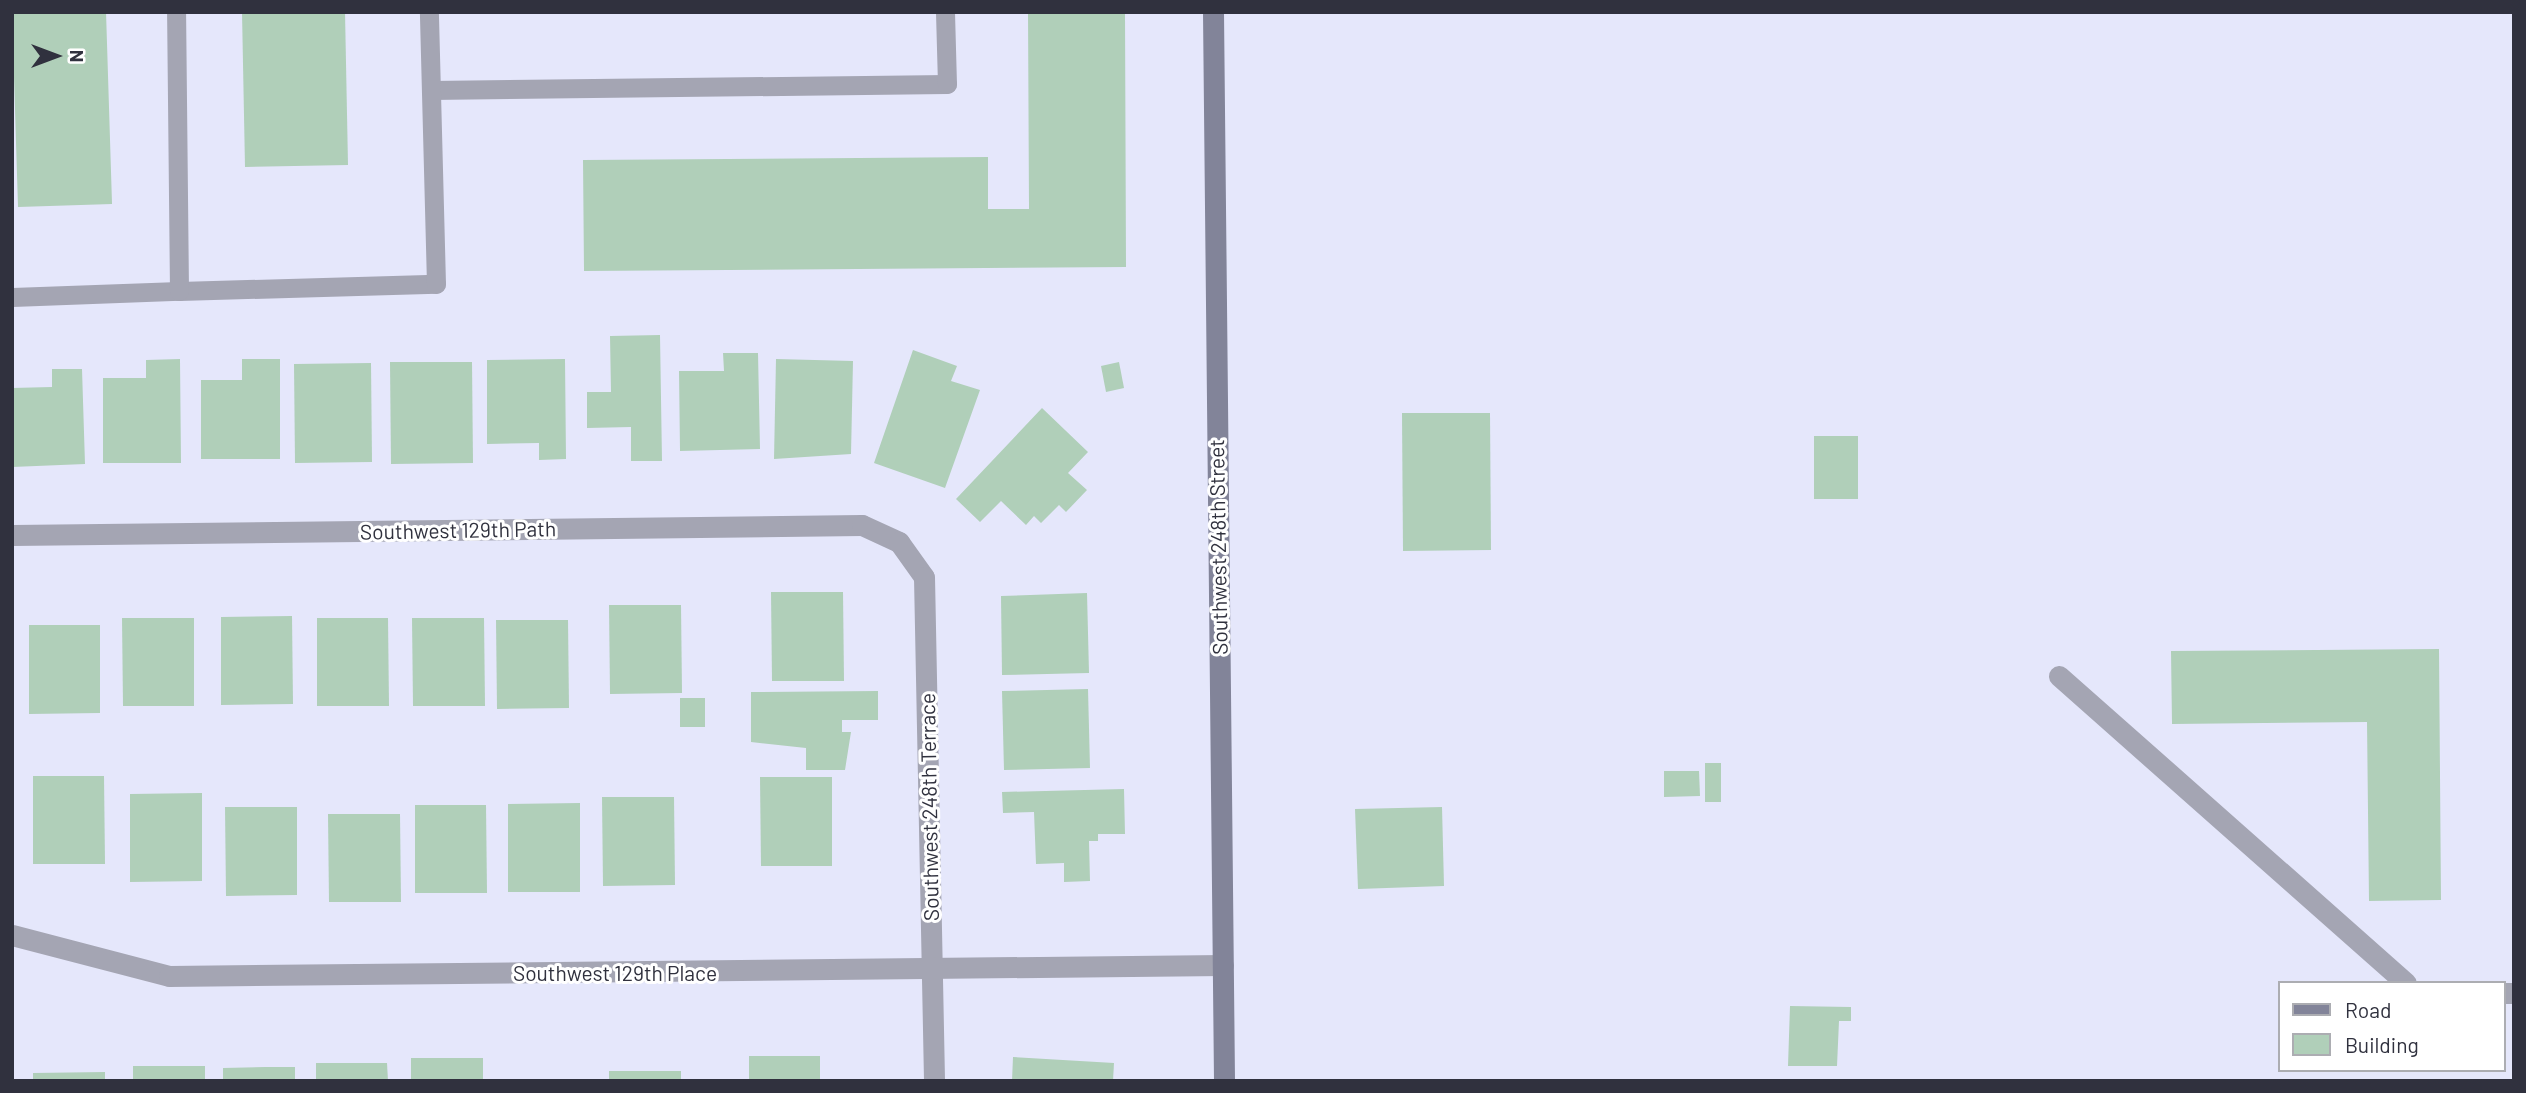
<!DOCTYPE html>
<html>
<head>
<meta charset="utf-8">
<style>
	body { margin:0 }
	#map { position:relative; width:2526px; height:1093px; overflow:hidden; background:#e5e7fb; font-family:Barlow,sans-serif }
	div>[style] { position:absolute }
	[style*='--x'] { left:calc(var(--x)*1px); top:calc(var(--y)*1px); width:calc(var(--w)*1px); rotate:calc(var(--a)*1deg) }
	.building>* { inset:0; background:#b0cfb9 }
	.lane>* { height:19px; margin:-9.5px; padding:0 9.5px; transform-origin:9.5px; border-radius:9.5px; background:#a4a5b3 }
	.street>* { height:21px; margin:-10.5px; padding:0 10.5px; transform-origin:10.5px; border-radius:10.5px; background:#a4a5b3 }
	.secondary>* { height:21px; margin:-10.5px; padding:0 10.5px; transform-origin:10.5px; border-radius:10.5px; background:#828499 }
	span { translate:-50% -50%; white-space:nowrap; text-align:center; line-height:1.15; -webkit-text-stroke:6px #fff; paint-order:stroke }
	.street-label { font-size:21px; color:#30313e }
	.frame { position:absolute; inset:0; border:14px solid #30313e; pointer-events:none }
	.legend { position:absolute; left:2278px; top:981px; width:228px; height:91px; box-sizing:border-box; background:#fff; border:2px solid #acadb2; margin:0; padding:9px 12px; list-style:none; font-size:21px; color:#30313e }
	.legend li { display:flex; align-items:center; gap:14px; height:35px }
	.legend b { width:35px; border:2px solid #acadb2 }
	.north { position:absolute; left:21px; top:21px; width:70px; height:70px; -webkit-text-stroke:5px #fff; paint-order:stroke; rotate:90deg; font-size:19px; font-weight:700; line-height:28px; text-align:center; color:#30313e }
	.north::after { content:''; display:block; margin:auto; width:24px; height:32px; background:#30313e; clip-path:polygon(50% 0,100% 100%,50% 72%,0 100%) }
</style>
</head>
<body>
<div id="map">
	<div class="building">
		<i style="clip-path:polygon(12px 12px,106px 12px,112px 204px,18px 207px)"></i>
		<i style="clip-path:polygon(242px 12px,345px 12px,348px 165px,245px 167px)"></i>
		<i style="clip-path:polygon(1028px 12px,1125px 12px,1126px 267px,584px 271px,583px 160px,988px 157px,988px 209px,1029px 209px)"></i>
		<i style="clip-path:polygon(660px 335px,662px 461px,631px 461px,631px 427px,587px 428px,587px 392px,611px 392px,610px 336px)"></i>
		<i style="clip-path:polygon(913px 350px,957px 366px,951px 381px,980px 390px,945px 488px,874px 463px)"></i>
		<i style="clip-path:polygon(723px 353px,758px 353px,760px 449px,680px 451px,679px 371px,724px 371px)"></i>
		<i style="clip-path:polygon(180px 359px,181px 463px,103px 463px,103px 378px,146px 378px,146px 360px)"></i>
		<i style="clip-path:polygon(242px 359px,280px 359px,280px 459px,201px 459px,201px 380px,242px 380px)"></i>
		<i style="clip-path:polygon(565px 359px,566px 459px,539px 460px,539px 443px,487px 444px,487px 360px)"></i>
		<i style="clip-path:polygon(776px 359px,853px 361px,851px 454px,774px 459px)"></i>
		<i style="clip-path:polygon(390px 362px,472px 362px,473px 463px,391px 464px)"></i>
		<i style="clip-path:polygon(1119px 362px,1124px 388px,1106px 392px,1101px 366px)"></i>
		<i style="clip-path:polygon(371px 363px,372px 462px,295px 463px,294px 364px)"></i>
		<i style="clip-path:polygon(52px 369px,82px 369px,85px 464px,12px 467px,12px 388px,52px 387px)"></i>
		<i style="clip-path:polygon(1042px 408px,1088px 452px,1068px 473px,1087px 490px,1066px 512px,1059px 505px,1041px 523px,1034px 516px,1026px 525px,1001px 501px,980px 522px,956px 499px)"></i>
		<i style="clip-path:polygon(1402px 413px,1490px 413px,1491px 550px,1403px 551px)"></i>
		<i style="clip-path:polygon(1814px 436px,1858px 436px,1858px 499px,1814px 499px)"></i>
		<i style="clip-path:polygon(771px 592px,843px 592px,844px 681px,772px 681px)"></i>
		<i style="clip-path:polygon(1087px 593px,1089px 673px,1002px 675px,1001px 596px)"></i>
		<i style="clip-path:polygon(609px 605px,681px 605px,682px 693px,610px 694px)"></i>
		<i style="clip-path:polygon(292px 616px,293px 704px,221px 705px,221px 617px)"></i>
		<i style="clip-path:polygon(122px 618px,194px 618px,194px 706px,123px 706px)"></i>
		<i style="clip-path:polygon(317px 618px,388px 618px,389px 706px,317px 706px)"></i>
		<i style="clip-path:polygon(412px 618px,484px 618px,485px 706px,413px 706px)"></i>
		<i style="clip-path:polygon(496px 620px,568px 620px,569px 708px,497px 709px)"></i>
		<i style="clip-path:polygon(29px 625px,100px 625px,100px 713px,29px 714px)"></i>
		<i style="clip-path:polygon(2439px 649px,2441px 900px,2369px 901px,2367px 722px,2172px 724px,2171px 651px)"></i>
		<i style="clip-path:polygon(1088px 689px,1090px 768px,1004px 770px,1002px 691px)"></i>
		<i style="clip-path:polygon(878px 691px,878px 720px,842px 720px,842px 732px,851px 732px,845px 770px,806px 770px,806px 748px,751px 742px,751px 692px)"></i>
		<i style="clip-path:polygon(680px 698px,705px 698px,705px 727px,680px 727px)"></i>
		<i style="clip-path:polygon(1705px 763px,1721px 763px,1721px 802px,1705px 802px)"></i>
		<i style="clip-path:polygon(1664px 771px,1699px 771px,1700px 796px,1664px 797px)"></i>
		<i style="clip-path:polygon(33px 776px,104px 776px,105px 864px,33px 864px)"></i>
		<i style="clip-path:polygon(760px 777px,832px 777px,832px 866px,761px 866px)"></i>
		<i style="clip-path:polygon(1124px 789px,1125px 834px,1098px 834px,1098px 841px,1089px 841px,1090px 881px,1064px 882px,1064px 863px,1036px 864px,1034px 812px,1003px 813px,1002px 792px)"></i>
		<i style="clip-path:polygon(202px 793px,202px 881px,130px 882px,130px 794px)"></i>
		<i style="clip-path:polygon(602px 797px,674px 797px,675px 885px,603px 886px)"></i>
		<i style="clip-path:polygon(580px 803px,580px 892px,508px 892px,508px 804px)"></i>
		<i style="clip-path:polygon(415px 805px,486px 805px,487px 893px,415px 893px)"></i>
		<i style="clip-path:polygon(225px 807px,297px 807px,297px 895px,226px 896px)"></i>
		<i style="clip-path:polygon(1442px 807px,1444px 886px,1358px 889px,1355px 809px)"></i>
		<i style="clip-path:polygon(328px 814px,400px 814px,401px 902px,329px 902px)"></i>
		<i style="clip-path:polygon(1790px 1006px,1851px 1007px,1851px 1021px,1839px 1021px,1837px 1066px,1788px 1066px)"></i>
		<i style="clip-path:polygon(749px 1056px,820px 1056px,820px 1081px,749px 1081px)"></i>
		<i style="clip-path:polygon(1013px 1057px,1114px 1063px,1113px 1081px,1012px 1081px)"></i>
		<i style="clip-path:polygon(411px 1058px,483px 1058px,483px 1081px,411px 1081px)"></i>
		<i style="clip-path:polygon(316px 1063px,387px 1063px,388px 1081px,316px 1081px)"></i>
		<i style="clip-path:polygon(133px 1066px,205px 1066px,205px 1081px,133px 1081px)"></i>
		<i style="clip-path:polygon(265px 1067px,295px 1067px,295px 1081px,223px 1081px,223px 1068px)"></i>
		<i style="clip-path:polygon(609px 1071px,681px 1071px,681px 1081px,609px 1081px)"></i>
		<i style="clip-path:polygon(105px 1072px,105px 1081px,33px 1081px,33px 1073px)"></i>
	</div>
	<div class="lane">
		<i style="--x:431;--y:90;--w:516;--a:-0.67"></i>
		<i style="--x:947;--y:84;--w:72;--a:-91.6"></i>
		<i style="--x:179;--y:291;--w:257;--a:-1.6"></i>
		<i style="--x:436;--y:284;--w:272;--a:-91.5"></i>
		<i style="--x:12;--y:297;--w:167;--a:-2.1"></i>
		<i style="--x:179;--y:291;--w:279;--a:-90.6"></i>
	</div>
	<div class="street">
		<i style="--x:12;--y:535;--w:850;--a:-0.67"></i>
		<i style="--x:862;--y:525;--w:41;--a:24.7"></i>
		<i style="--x:899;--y:542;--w:43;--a:54.5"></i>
		<i style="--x:924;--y:577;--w:504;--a:88.86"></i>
		<i style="--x:2059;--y:676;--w:463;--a:41.5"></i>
		<i style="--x:12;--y:935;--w:162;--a:14.6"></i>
		<i style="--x:169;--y:976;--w:1054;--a:-0.6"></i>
		<i style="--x:2503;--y:993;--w:11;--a:0"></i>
	</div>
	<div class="secondary">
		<i style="--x:1213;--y:12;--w:1069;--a:89.41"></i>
	</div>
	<div class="street-label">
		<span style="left:458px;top:530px;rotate:-1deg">Southwest 129th Path</span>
		<span style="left:1218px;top:547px;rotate:-91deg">Southwest 248th Street</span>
		<span style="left:929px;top:807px;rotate:-91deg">Southwest 248th Terrace</span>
		<span style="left:615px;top:973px">Southwest 129th Place</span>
	</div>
	<div class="frame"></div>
	<ul class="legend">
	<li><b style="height:9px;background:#828499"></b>Road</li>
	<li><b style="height:19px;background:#b0cfb9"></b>Building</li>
	</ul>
	<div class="north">N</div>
</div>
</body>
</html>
